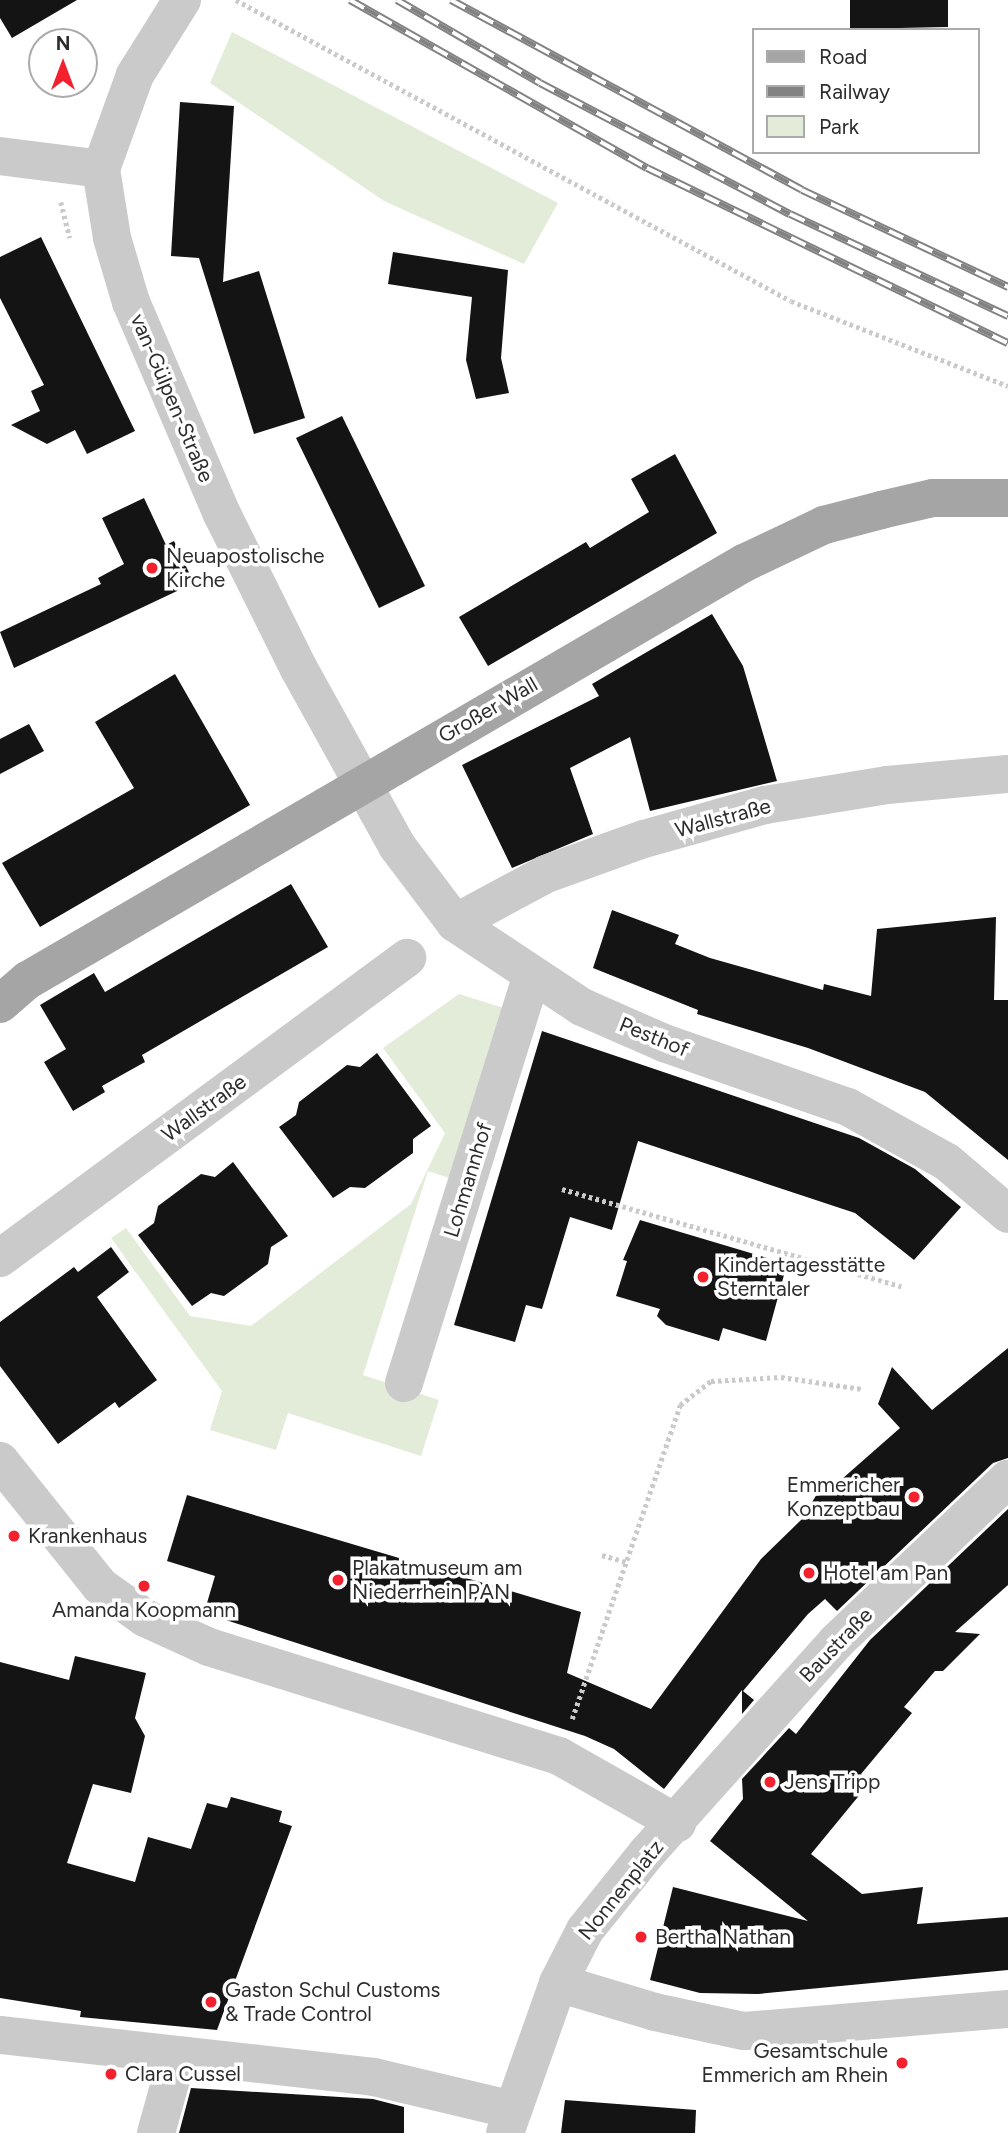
<!DOCTYPE html>
<html>
<head>
<meta charset="utf-8">
<style>
	body { margin:0 }
	#map { position:relative; width:1008px; height:2133px; overflow:hidden; background:#fff; font-family:Figtree,sans-serif }
	div>[style] { position:absolute }
	[style*='--x'] { left:calc(var(--x)*1px); top:calc(var(--y)*1px); width:calc(var(--w)*1px); rotate:calc(var(--a)*1deg) }
	.green>* { inset:0; background:#e3ecd9 }
	.building>* { inset:0; background:#141414 }
	.path>* { height:4.5px; margin-top:-2.25px; transform-origin:0; background:repeating-linear-gradient(90deg,#cacaca 0 3.5px,transparent 0 7px) }
	.minor>* { height:38px; margin:-19px; padding:0 19px; transform-origin:19px; border-radius:19px; background:#cacaca }
	.major>* { height:38px; margin:-19px; padding:0 19px; transform-origin:19px; border-radius:19px; background:#a5a5a5 }
	.rail>* { height:8px; margin-top:-4px; transform-origin:0; background:repeating-linear-gradient(90deg,#fff 0 16px,#828282 0 32px); box-sizing:border-box; border-block:2px solid #828282 }
	.dots>* { width:19px; height:19px; translate:-50% -50%; box-sizing:border-box; border:4px solid #fff; border-radius:50% }
	span { translate:-50% -50%; white-space:nowrap; text-align:center; line-height:1.15; -webkit-text-stroke:7px #fff; paint-order:stroke }
	.street-label { font-size:21px; color:#2d2d2d }
	.poi-label { font-size:21px; color:#2d2d2d }
	.left { translate:0 -50%; text-align:left }
	.right { translate:-100% -50%; text-align:right }
	.legend { position:absolute; left:752px; top:28px; width:228px; height:126px; box-sizing:border-box; background:#fff; border:2px solid #ababab; margin:0; padding:9px 12px; list-style:none; font-size:21px; color:#2d2d2d }
	.legend li { display:flex; align-items:center; gap:14px; height:35px }
	.legend b { width:35px; border:2px solid #ababab }
	.north { position:absolute; left:28px; top:28px; width:70px; height:70px; box-sizing:border-box; background:#fff; border:2px solid #ababab; border-radius:50%; rotate:0deg; font-size:19px; font-weight:700; line-height:28px; text-align:center; color:#2d2d2d }
	.north::after { content:''; display:block; margin:auto; width:24px; height:32px; background:#f3202e; clip-path:polygon(50% 0,100% 100%,50% 72%,0 100%) }
</style>
</head>
<body>
<div id="map">
	<div class="green">
		<i style="clip-path:polygon(232px 32px,558px 203px,524px 264px,384px 201px,210px 83px)"></i>
		<i style="clip-path:polygon(459px 994px,507px 1009px,452px 1179px,428px 1171px,363px 1375px,439px 1400px,421px 1456px,288px 1413px,276px 1450px,210px 1430px,222px 1391px,111px 1238px,126px 1228px,190px 1316px,251px 1326px,411px 1204px,445px 1133px,383px 1048px)"></i>
	</div>
	<div class="building">
		<i style="clip-path:polygon(0 0,77px 0,12px 38px,0 18px)"></i>
		<i style="clip-path:polygon(850px 0,948px 0,948px 27px,850px 29px)"></i>
		<i style="clip-path:polygon(180px 102px,234px 106px,223px 282px,259px 271px,305px 418px,254px 434px,199px 258px,171px 256px)"></i>
		<i style="clip-path:polygon(41px 237px,135px 431px,87px 454px,75px 430px,47px 444px,11px 425px,40px 411px,31px 391px,44px 385px,0 298px,0 257px)"></i>
		<i style="clip-path:polygon(393px 252px,508px 270px,501px 358px,509px 393px,476px 399px,466px 360px,472px 297px,388px 284px)"></i>
		<i style="clip-path:polygon(342px 416px,425px 586px,379px 608px,296px 438px)"></i>
		<i style="clip-path:polygon(675px 454px,717px 533px,488px 666px,459px 617px,586px 542px,590px 548px,649px 512px,631px 479px)"></i>
		<i style="clip-path:polygon(144px 498px,166px 545px,174px 541px,194px 583px,14px 668px,0 632px,101px 584px,98px 578px,124px 564px,102px 518px)"></i>
		<i style="clip-path:polygon(712px 614px,743px 666px,777px 781px,650px 811px,630px 737px,570px 768px,593px 834px,512px 868px,462px 765px,599px 696px,592px 684px)"></i>
		<i style="clip-path:polygon(175px 674px,250px 805px,40px 927px,2px 863px,134px 788px,95px 722px)"></i>
		<i style="clip-path:polygon(29px 724px,44px 751px,0 774px,0 739px)"></i>
		<i style="clip-path:polygon(291px 884px,328px 947px,142px 1055px,145px 1062px,102px 1086px,105px 1092px,73px 1111px,44px 1062px,66px 1049px,40px 1005px,94px 973px,105px 992px)"></i>
		<i style="clip-path:polygon(612px 910px,679px 935px,675px 944px,710px 958px,823px 990px,824px 984px,871px 996px,877px 929px,996px 917px,994px 1000px,1008px 1000px,1008px 1160px,925px 1092px,808px 1048px,697px 1014px,698px 1010px,593px 968px)"></i>
		<i style="clip-path:polygon(542px 1031px,859px 1138px,915px 1169px,961px 1207px,914px 1260px,855px 1213px,638px 1141px,612px 1230px,570px 1217px,542px 1309px,526px 1305px,515px 1342px,454px 1325px)"></i>
		<i style="clip-path:polygon(377px 1053px,431px 1126px,413px 1139px,413px 1153px,365px 1188px,350px 1187px,333px 1198px,279px 1127px,296px 1115px,299px 1102px,347px 1065px,360px 1067px)"></i>
		<i style="clip-path:polygon(233px 1162px,288px 1236px,271px 1247px,268px 1264px,224px 1296px,211px 1293px,192px 1306px,138px 1235px,154px 1223px,158px 1206px,201px 1174px,215px 1177px)"></i>
		<i style="clip-path:polygon(640px 1220px,787px 1264px,766px 1341px,723px 1328px,719px 1341px,666px 1325px,657px 1316px,660px 1309px,616px 1296px,627px 1261px,623px 1260px)"></i>
		<i style="clip-path:polygon(111px 1247px,129px 1272px,97px 1297px,157px 1380px,119px 1408px,115px 1402px,58px 1444px,0 1366px,0 1322px,74px 1267px,78px 1272px)"></i>
		<i style="clip-path:polygon(1008px 1348px,1008px 1458px,993px 1463px,837px 1611px,825px 1599px,808px 1614px,743px 1691px,754px 1700px,742px 1714px,742px 1690px,664px 1789px,614px 1749px,585px 1736px,204px 1613px,215px 1576px,167px 1561px,187px 1495px,581px 1612px,567px 1673px,651px 1709px,761px 1559px,801px 1520px,825px 1481px,834px 1486px,900px 1428px,878px 1404px,892px 1367px,932px 1410px)"></i>
		<i style="clip-path:polygon(1008px 1509px,1008px 1585px,955px 1632px,980px 1634px,943px 1671px,935px 1671px,904px 1707px,912px 1713px,861px 1774px,871px 1781px,811px 1854px,862px 1894px,923px 1887px,917px 1924px,1008px 1917px,1008px 1970px,758px 1994px,700px 1993px,650px 1980px,673px 1887px,808px 1921px,710px 1841px,743px 1799px,742px 1779px,789px 1728px,796px 1734px,870px 1640px)"></i>
		<i style="clip-path:polygon(75px 1656px,146px 1673px,135px 1718px,145px 1736px,131px 1793px,93px 1784px,67px 1863px,135px 1882px,148px 1837px,191px 1849px,207px 1803px,227px 1808px,231px 1797px,282px 1811px,279px 1822px,292px 1826px,217px 2030px,80px 2017px,81px 2011px,0 1998px,0 1662px,69px 1680px)"></i>
		<i style="clip-path:polygon(191px 2088px,373px 2099px,404px 2107px,404px 2133px,179px 2133px)"></i>
		<i style="clip-path:polygon(565px 2100px,696px 2110px,695px 2133px,561px 2133px)"></i>
	</div>
	<div class="path">
		<i style="--x:236;--y:0;--w:631;--a:28.47"></i>
		<i style="--x:791;--y:301;--w:233;--a:21.4"></i>
		<i style="--x:61;--y:202;--w:37;--a:76"></i>
		<i style="--x:562;--y:1189;--w:353;--a:16"></i>
		<i style="--x:602;--y:1555;--w:25;--a:16"></i>
		<i style="--x:572;--y:1719;--w:332;--a:-71"></i>
		<i style="--x:680;--y:1405;--w:39;--a:-38"></i>
		<i style="--x:711;--y:1381;--w:70;--a:-3.3"></i>
		<i style="--x:781;--y:1377;--w:82;--a:8.4"></i>
	</div>
	<div class="minor">
		<i style="--x:182;--y:0;--w:89;--a:122.1"></i>
		<i style="--x:135;--y:75;--w:100;--a:109.9"></i>
		<i style="--x:101;--y:169;--w:70;--a:80.9"></i>
		<i style="--x:112;--y:238;--w:67;--a:73.5"></i>
		<i style="--x:131;--y:302;--w:231;--a:66.8"></i>
		<i style="--x:222;--y:514;--w:173;--a:63.6"></i>
		<i style="--x:299;--y:669;--w:202;--a:61"></i>
		<i style="--x:397;--y:846;--w:96;--a:53"></i>
		<i style="--x:455;--y:923;--w:152;--a:33.5"></i>
		<i style="--x:582;--y:1007;--w:90;--a:23.7"></i>
		<i style="--x:664;--y:1043;--w:195;--a:19.2"></i>
		<i style="--x:848;--y:1107;--w:113;--a:29.1"></i>
		<i style="--x:947;--y:1162;--w:80;--a:40.4"></i>
		<i style="--x:0;--y:156;--w:102;--a:7.3"></i>
		<i style="--x:455;--y:923;--w:103;--a:-28.3"></i>
		<i style="--x:546;--y:874;--w:104;--a:-19.7"></i>
		<i style="--x:644;--y:839;--w:126;--a:-15.7"></i>
		<i style="--x:765;--y:805;--w:124;--a:-9.3"></i>
		<i style="--x:887;--y:785;--w:121;--a:-5.2"></i>
		<i style="--x:0;--y:1258;--w:506;--a:-36.39"></i>
		<i style="--x:404;--y:1383;--w:425;--a:-72.6"></i>
		<i style="--x:0;--y:1461;--w:160;--a:51.3"></i>
		<i style="--x:100;--y:1586;--w:55;--a:35.4"></i>
		<i style="--x:145;--y:1618;--w:70;--a:24.4"></i>
		<i style="--x:209;--y:1647;--w:367;--a:17.3"></i>
		<i style="--x:559;--y:1756;--w:136;--a:29.6"></i>
		<i style="--x:558;--y:1983;--w:101;--a:16.6"></i>
		<i style="--x:655;--y:2012;--w:91;--a:12.1"></i>
		<i style="--x:744;--y:2031;--w:265;--a:-4.8"></i>
		<i style="--x:0;--y:2035;--w:376;--a:6.4"></i>
		<i style="--x:374;--y:2077;--w:143;--a:13.4"></i>
		<i style="--x:156;--y:2133;--w:78;--a:-74.4"></i>
		<i style="--x:505;--y:2133;--w:159;--a:-70.5"></i>
		<i style="--x:558;--y:1983;--w:59;--a:-63"></i>
		<i style="--x:585;--y:1930;--w:97;--a:-51.2"></i>
		<i style="--x:646;--y:1854;--w:285;--a:-48.1"></i>
		<i style="--x:836;--y:1642;--w:237;--a:-43.5"></i>
	</div>
	<div class="major">
		<i style="--x:0;--y:1004;--w:37;--a:-41"></i>
		<i style="--x:28;--y:980;--w:829;--a:-30.22"></i>
		<i style="--x:744;--y:563;--w:89;--a:-25.4"></i>
		<i style="--x:824;--y:525;--w:59;--a:-14.7"></i>
		<i style="--x:881;--y:510;--w:53;--a:-13"></i>
		<i style="--x:933;--y:498;--w:75;--a:0"></i>
	</div>
	<div class="rail">
		<i style="--x:350;--y:0;--w:341;--a:29.5"></i>
		<i style="--x:647;--y:168;--w:401;--a:25.9"></i>
		<i style="--x:397;--y:0;--w:165;--a:30.1"></i>
		<i style="--x:540;--y:83;--w:282;--a:27.7"></i>
		<i style="--x:790;--y:214;--w:241;--a:25.1"></i>
		<i style="--x:451;--y:0;--w:399;--a:28.4"></i>
		<i style="--x:802;--y:190;--w:228;--a:25.2"></i>
	</div>
	<div class="dots">
		<i style="left:152px;top:568px;background:#f3202e"></i>
		<i style="left:703px;top:1277px;background:#f3202e"></i>
		<i style="left:914px;top:1497px;background:#f3202e"></i>
		<i style="left:14px;top:1536px;background:#f3202e"></i>
		<i style="left:809px;top:1573px;background:#f3202e"></i>
		<i style="left:338px;top:1580px;background:#f3202e"></i>
		<i style="left:144px;top:1586px;background:#f3202e"></i>
		<i style="left:770px;top:1782px;background:#f3202e"></i>
		<i style="left:641px;top:1937px;background:#f3202e"></i>
		<i style="left:211px;top:2002px;background:#f3202e"></i>
		<i style="left:902px;top:2063px;background:#f3202e"></i>
		<i style="left:111px;top:2074px;background:#f3202e"></i>
	</div>
	<div class="street-label">
		<span style="left:172px;top:398px;rotate:67deg">van-Gülpen-Straße</span>
		<span style="left:488px;top:710px;rotate:-30deg">Großer Wall</span>
		<span style="left:723px;top:818px;rotate:-15deg">Wallstraße</span>
		<span style="left:654px;top:1037px;rotate:22deg">Pesthof</span>
		<span style="left:204px;top:1108px;rotate:-36deg">Wallstraße</span>
		<span style="left:468px;top:1180px;rotate:-73deg">Lohmannhof</span>
		<span style="left:836px;top:1645px;rotate:-46deg">Baustraße</span>
		<span style="left:621px;top:1890px;rotate:-51deg">Nonnenplatz</span>
	</div>
	<div class="poi-label">
		<span class="left" style="left:166px;top:568px">Neuapostolische<br>Kirche</span>
		<span class="left" style="left:717px;top:1277px">Kindertagesstätte<br>Sterntaler</span>
		<span class="right" style="left:900px;top:1497px">Emmericher<br>Konzeptbau</span>
		<span class="left" style="left:28px;top:1536px">Krankenhaus</span>
		<span class="left" style="left:352px;top:1580px">Plakatmuseum am<br>Niederrhein PAN</span>
		<span class="left" style="left:823px;top:1573px">Hotel am Pan</span>
		<span style="left:144px;top:1610px">Amanda Koopmann</span>
		<span class="left" style="left:784px;top:1782px">Jens Tripp</span>
		<span class="left" style="left:655px;top:1937px">Bertha Nathan</span>
		<span class="left" style="left:225px;top:2002px">Gaston Schul Customs<br>&amp; Trade Control</span>
		<span class="right" style="left:888px;top:2063px">Gesamtschule<br>Emmerich am Rhein</span>
		<span class="left" style="left:125px;top:2074px">Clara Cussel</span>
	</div>
	<ul class="legend">
	<li><b style="height:9px;background:#a5a5a5"></b>Road</li>
	<li><b style="height:9px;background:#828282"></b>Railway</li>
	<li><b style="height:19px;background:#e3ecd9"></b>Park</li>
	</ul>
	<div class="north">N</div>
</div>
</body>
</html>
